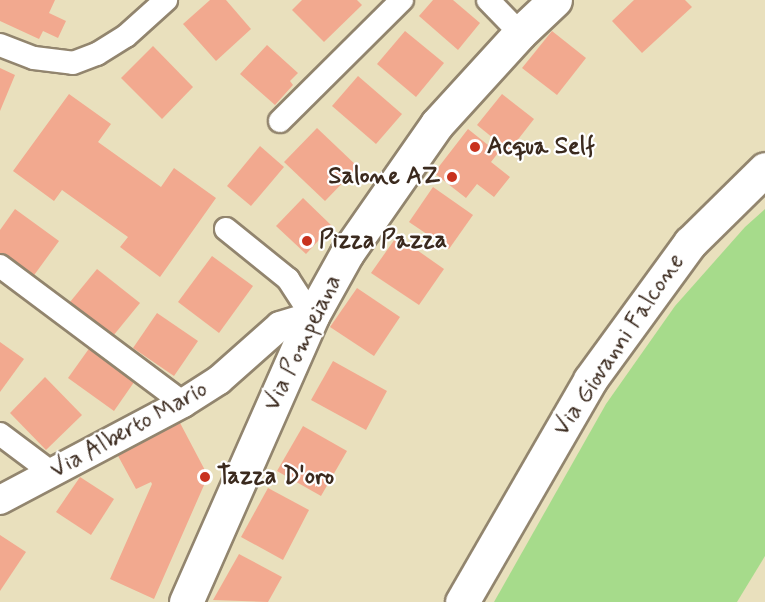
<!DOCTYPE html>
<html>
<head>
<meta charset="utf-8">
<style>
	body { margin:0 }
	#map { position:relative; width:765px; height:602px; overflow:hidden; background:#e9e0bd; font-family:Mynerve,sans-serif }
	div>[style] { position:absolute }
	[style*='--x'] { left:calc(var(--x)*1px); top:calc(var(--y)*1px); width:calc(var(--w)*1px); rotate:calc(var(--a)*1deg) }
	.green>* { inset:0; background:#a6db8b }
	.building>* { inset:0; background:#f2a98f }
	.roads { filter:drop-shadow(2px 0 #92856e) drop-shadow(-2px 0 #92856e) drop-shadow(0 2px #92856e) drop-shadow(0 -2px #92856e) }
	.minor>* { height:22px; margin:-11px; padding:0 11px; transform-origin:11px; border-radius:11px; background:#fff }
	.tertiary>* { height:28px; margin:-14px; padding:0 14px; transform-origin:14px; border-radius:14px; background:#fff }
	.secondary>* { height:33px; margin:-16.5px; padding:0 16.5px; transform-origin:16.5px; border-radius:16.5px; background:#fff }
	.dots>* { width:16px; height:16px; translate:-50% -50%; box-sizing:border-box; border:3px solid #fff; border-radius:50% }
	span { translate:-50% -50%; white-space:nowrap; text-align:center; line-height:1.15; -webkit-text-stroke:4.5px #fff; paint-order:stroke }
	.poi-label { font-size:24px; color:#3b2a1e; font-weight:700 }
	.left { translate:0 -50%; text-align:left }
	.right { translate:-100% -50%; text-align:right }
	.street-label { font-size:24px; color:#3b2a1e }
</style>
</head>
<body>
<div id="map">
	<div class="green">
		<i style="clip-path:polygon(765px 209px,765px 556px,737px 602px,494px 602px,606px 404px,675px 306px,745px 227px)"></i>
	</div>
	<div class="building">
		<i style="clip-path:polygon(0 0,55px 0,49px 13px,66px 21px,58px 38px,43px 31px,39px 39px,0 21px)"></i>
		<i style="clip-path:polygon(210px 0,226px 0,251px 29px,216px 61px,183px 24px)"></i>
		<i style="clip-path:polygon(302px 0,357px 0,362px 5px,324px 42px,292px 10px)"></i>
		<i style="clip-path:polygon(433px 0,453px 0,480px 23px,458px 50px,419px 16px)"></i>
		<i style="clip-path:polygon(634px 0,685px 0,692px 7px,642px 53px,612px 21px)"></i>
		<i style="clip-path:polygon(405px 31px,444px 63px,416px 97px,377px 64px)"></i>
		<i style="clip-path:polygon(552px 31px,586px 58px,557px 95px,522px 68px)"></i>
		<i style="clip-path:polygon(267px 45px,298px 73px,290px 81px,293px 85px,275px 105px,240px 74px)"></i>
		<i style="clip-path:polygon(153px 46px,193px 87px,162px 119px,121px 78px)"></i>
		<i style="clip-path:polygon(0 68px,15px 75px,0 111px)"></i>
		<i style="clip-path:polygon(358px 76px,402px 114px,376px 144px,332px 106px)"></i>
		<i style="clip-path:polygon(69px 94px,111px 124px,98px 142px,161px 187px,174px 168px,216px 198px,160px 277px,120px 247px,128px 237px,62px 190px,54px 201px,13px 171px)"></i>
		<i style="clip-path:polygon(502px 94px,534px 119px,509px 151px,477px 125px)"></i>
		<i style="clip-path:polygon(317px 128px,358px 167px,325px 201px,284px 162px)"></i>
		<i style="clip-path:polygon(468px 129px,498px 153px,491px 162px,510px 177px,494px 197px,477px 184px,466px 198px,434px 173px)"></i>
		<i style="clip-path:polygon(260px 146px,284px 167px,251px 206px,227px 186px)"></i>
		<i style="clip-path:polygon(433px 187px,473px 215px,449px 249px,409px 222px)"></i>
		<i style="clip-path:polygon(303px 198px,332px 226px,306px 254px,276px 226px)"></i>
		<i style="clip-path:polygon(15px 209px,59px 241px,32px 278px,0 254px,0 230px)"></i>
		<i style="clip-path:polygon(397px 236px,444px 269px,419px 305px,371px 273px)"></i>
		<i style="clip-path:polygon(212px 256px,253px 286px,219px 333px,178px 302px)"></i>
		<i style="clip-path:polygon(97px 269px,140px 303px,113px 336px,70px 302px)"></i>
		<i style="clip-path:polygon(357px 288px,400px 317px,374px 356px,330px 327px)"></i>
		<i style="clip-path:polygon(157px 313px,198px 341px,174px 376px,133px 348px)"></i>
		<i style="clip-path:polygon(0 342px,24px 359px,0 392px)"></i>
		<i style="clip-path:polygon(93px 343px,139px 375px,114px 411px,68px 378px)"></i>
		<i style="clip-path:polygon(333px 361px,387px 391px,366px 430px,311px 400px)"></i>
		<i style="clip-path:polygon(45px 377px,82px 415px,46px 450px,10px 413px)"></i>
		<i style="clip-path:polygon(179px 421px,208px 476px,154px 599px,110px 579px,152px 484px,151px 482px,136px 489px,117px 454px)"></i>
		<i style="clip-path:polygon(303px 426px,347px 451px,321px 496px,277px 471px)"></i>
		<i style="clip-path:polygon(80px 477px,114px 499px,91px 535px,56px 512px)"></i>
		<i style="clip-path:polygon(268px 488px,309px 510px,283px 560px,241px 537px)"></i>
		<i style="clip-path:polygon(0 535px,26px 552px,0 591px)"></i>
		<i style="clip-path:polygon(239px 554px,282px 577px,268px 602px,213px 600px)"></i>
	</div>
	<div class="roads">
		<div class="minor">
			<i style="--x:488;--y:0;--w:46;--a:45.9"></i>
			<i style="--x:0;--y:45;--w:36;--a:21"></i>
			<i style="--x:34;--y:58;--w:39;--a:7"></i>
			<i style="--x:73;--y:63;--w:26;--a:-21"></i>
			<i style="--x:97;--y:54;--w:34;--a:-32"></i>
			<i style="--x:126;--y:36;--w:54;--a:-42"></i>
			<i style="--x:280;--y:121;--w:172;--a:-44.8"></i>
			<i style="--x:226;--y:229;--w:80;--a:38.9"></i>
			<i style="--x:288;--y:279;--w:44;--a:57"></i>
			<i style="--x:0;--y:266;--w:229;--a:36.8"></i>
			<i style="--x:0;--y:434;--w:65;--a:36.9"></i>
		</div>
		<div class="tertiary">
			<i style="--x:0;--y:500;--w:207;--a:-27.9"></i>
			<i style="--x:183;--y:403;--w:43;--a:-32.6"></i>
			<i style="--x:219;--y:380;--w:81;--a:-41.5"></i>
			<i style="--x:280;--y:326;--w:34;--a:-17"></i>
		</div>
		<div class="secondary">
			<i style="--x:186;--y:602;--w:313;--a:-66.2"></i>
			<i style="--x:312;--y:316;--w:72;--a:-60.9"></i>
			<i style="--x:347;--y:253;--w:157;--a:-55.1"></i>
			<i style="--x:437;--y:124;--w:123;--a:-47.6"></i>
			<i style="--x:520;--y:33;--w:48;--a:-43.3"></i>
			<i style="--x:462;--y:602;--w:256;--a:-60"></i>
			<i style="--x:590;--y:380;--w:170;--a:-53.9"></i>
			<i style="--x:690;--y:243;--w:105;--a:-44.6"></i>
		</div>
	</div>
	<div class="dots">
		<i style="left:475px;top:147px;background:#c8321e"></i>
		<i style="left:452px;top:177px;background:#c8321e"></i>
		<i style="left:307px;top:241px;background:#c8321e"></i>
		<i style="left:205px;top:477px;background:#c8321e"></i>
	</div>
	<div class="poi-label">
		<span class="left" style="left:487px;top:147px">Acqua Self</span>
		<span class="right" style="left:440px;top:177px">Salone AZ</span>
		<span class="left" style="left:319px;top:241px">Pizza Pazza</span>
		<span class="left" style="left:217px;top:477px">Tazza D'oro</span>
	</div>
	<div class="street-label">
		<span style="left:303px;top:343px;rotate:-64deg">Via Pompeiana</span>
		<span style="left:619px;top:345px;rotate:-56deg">Via Giovanni Falcone</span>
		<span style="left:129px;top:430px;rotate:-29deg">Via Alberto Mario</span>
	</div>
</div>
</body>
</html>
